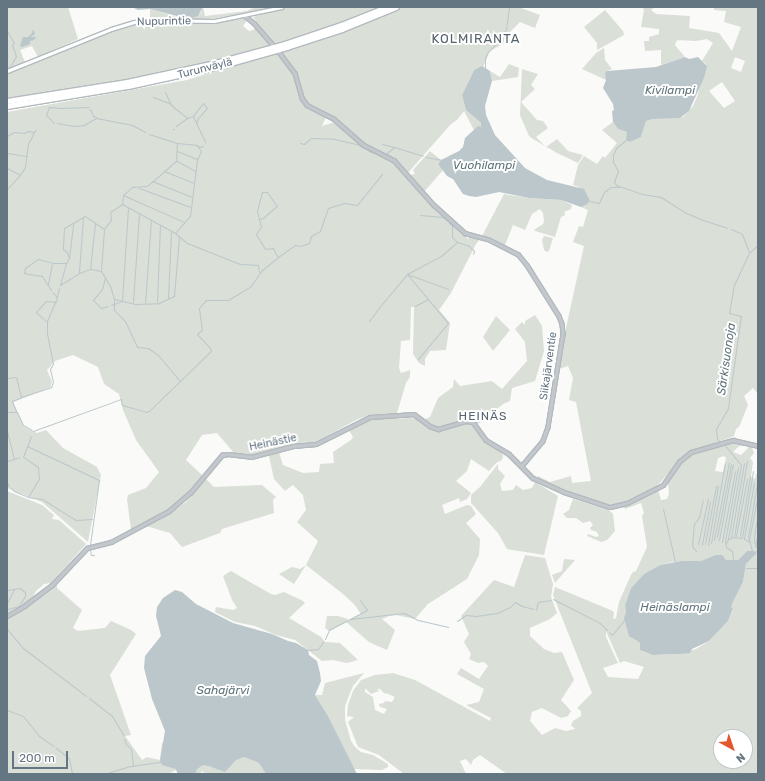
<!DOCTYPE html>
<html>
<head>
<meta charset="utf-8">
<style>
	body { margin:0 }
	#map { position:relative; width:765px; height:781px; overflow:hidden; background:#fafaf8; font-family:Rubik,sans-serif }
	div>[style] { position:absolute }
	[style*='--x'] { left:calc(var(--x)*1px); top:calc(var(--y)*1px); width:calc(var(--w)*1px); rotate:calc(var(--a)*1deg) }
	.green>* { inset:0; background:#dadfd7 }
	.water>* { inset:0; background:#bbc7cb }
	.stream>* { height:1px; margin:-0.5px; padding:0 0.5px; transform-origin:0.5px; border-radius:0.5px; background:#bbc7cb }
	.roads { filter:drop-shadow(1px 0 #b3babf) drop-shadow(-1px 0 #b3babf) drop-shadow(0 1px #b3babf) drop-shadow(0 -1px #b3babf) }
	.tertiary>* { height:2.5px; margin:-1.25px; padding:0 1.25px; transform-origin:1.25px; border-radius:1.25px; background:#c3c8cc }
	.secondary>* { height:3px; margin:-1.5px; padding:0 1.5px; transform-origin:1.5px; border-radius:1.5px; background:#fff }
	.motorway>* { height:4.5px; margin:-2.25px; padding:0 2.25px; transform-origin:2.25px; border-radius:2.25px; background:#fff }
	span { translate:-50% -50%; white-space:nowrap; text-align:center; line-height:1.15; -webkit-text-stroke:4px #fff; paint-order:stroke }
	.street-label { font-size:11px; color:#657683 }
	.water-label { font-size:12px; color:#60757c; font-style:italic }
	.neighbourhood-label { font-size:12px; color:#57646e; letter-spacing:1px }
	.quarter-label { font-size:13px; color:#57646e; letter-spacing:1px }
	.frame { position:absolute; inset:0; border:8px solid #657683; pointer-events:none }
	.north { position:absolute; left:713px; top:729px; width:40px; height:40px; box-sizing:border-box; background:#fff; border:1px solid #c1c8cd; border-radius:50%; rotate:140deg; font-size:11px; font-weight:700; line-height:16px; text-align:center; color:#657683 }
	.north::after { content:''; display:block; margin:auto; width:14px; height:18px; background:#e4572e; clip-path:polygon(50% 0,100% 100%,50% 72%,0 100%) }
	.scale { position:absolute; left:12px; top:751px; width:56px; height:18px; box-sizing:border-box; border:2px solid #657683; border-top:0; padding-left:5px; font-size:12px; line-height:14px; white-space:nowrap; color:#657683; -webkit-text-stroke:3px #fff; paint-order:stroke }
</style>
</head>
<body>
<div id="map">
	<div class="green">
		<i style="clip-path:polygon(7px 7px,68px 7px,78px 39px,38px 57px,32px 46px,20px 50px,25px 62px,7px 69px)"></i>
		<i style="clip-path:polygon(203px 7px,205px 16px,247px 11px,255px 7px,276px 7px,205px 20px,150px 19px,150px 9px,181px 18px,200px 14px)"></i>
		<i style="clip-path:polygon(285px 7px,382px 7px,331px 27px,274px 45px,253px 17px)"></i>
		<i style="clip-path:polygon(401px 7px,518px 7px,540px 15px,535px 28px,520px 22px,505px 37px,503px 44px,490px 51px,483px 67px,474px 70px,470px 78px,462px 95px,466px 110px,481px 123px,481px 127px,478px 127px,474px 130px,464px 111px,457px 120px,451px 124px,407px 174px,395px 159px,363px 143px,336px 119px,307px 103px,304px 98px,297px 74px,280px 52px,373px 20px)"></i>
		<i style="clip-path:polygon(evenodd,642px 7px,655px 7px,651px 10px,656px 14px,690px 16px,689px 28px,719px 33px,732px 51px,741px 27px,724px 22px,726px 11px,714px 10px,714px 7px,758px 7px,758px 394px,753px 388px,744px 396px,748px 405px,739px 427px,736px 429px,734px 436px,686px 454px,657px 486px,624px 502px,615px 504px,606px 504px,561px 490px,537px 479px,538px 476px,550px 482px,571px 476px,572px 483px,591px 481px,576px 402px,569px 400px,573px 378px,568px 366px,559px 369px,566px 328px,584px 246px,573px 242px,579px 226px,583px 227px,588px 210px,581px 207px,586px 205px,579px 187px,573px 185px,578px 165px,584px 156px,597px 164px,603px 156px,605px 158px,617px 143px,602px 130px,613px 122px,618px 129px,627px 132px,630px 142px,641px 137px,646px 121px,653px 119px,683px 117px,693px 106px,697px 97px,701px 82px,704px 78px,706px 64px,702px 61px,713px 43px,707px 39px,696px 41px,677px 40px,675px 45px,685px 57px,661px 65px,661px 50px,645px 51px,644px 41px,649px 41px,649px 37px,659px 34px,659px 29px,641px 27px,644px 10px,642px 7px,735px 57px,745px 61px,741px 72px,731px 68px,735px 57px,642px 7px,722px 82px,735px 101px,724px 108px,709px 91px,722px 82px)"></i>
		<i style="clip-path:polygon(605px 10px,623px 31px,624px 35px,597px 50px,597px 43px,584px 27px)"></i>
		<i style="clip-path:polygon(242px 17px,248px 19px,243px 26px,249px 31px,256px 29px,272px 45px,200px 65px,123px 81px,7px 100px,7px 72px,67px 48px,81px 44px,102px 34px,142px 22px,209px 22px)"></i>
		<i style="clip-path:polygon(604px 48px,605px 60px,612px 69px,607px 71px,606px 80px,582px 69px,596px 53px)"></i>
		<i style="clip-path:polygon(277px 52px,292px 70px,302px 100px,306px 106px,326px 117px,322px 126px,335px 122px,364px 147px,389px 159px,461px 234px,463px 234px,468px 239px,469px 237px,480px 239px,476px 244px,451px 293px,439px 310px,450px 323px,446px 350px,430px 351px,425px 359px,425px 366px,419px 363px,413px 354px,414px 307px,411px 307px,410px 340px,401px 341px,399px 368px,401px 373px,410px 370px,410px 377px,406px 383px,397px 413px,369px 415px,356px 420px,316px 442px,296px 444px,250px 456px,234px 453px,217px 433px,202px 435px,186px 460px,202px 475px,190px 491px,168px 510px,131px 530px,127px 499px,128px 495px,146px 488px,159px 472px,136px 440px,123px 410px,119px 394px,104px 384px,98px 367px,73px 355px,55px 361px,47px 370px,52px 382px,50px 388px,13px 402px,24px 427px,37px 433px,46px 430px,63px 448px,97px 467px,101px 475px,88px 542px,42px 502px,7px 488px,7px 112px,187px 80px)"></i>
		<i style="clip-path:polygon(509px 64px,519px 68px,518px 77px,492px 81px,490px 71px,500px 77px)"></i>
		<i style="clip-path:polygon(522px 69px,538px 74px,531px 85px,535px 89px,521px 102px,537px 120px,543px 121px,548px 128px,536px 137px,546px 147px,557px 139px,568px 151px,583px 155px,578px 163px,557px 153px,533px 139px,529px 136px,520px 115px)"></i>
		<i style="clip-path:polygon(430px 151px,441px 160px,438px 164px,443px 170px,424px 192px,408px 175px,415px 174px,413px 170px)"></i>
		<i style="clip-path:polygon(504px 194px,529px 198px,561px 200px,572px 205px,571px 209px,564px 212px,565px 215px,561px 217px,555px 237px,535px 231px,534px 230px,543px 224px,544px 221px,543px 213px,540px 209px,532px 214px,525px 230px,513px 225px,505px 245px,482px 236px)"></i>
		<i style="clip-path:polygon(544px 236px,553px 238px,549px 251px,547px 252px,544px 250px,542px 240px)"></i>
		<i style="clip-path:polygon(535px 315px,542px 326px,544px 351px,535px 381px,512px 388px,510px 401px,503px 404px,478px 424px,474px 421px,468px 420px,439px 428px,433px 427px,423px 420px,430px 417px,438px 398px,453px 387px,454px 379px,460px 386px,492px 381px,502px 389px,527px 361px,525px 342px,515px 329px,522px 322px,525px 325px,525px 321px)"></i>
		<i style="clip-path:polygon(496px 316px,510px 330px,493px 351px,483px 337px)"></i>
		<i style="clip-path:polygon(378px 417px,380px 419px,417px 418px,431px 429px,435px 431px,443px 431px,472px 422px,485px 441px,501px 451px,503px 456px,502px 460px,496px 463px,489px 471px,471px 459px,467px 471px,456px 481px,471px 493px,467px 499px,460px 502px,459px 498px,442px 505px,445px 514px,467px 505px,471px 506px,476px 514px,466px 523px,480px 539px,479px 555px,467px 579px,428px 604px,415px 619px,396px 615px,389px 616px,382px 619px,395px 630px,387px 650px,369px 642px,346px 622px,329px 631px,325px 628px,327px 616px,338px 616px,348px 619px,346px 622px,361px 614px,354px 604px,343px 594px,306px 565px,294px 584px,279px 574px,292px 567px,300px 569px,306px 565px,318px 541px,297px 522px,306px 510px,303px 495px,293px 485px,285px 491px,274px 479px,269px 456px,279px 452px,283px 465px,303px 473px,319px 472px,320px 464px,334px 463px,333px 452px,351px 440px,353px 437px,348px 429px)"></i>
		<i style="clip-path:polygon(evenodd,730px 441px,744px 443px,743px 446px,739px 446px,733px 452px,741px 455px,751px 445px,754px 453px,750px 458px,753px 462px,751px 477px,755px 479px,756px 474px,758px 474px,758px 774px,507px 774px,480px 755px,473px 760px,471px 765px,466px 759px,460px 761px,466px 774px,404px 774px,379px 755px,358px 747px,348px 722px,354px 717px,347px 716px,348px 705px,353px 691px,361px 680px,375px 675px,393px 673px,415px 680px,490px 721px,491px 718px,466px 705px,479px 702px,484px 689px,457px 674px,461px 668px,479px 679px,488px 666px,484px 662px,478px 663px,469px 659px,471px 654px,464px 642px,469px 634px,461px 616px,494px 580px,514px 587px,525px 555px,545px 558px,553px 584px,551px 597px,557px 613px,550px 619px,530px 628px,530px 636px,544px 649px,554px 653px,562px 652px,574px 680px,561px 700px,571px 711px,568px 716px,561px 718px,542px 708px,532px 712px,530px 721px,542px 735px,555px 728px,566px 731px,575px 729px,571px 725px,573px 721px,581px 716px,581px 711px,577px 708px,592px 693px,553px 595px,555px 587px,613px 611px,614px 613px,613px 619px,616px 618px,619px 602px,631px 575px,633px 572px,636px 571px,647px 547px,642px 516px,644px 513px,641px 503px,625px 509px,623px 506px,658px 490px,661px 500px,667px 499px,669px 494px,668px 483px,683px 459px,688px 455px,730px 441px,724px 456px,726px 458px,723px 472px,715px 471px,718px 458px,724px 456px,730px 441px,747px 551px,754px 551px,757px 553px,746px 564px,743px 582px,733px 602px,731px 607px,733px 610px,728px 621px,709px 641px,696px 649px,679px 654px,653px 655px,640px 650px,640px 643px,632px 638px,625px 615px,626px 612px,625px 605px,631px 588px,644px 574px,660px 565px,673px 562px,701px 561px,715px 557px,726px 560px,738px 560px,747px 551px,730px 441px,606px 631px,620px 663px,624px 661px,644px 667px,638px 679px,608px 677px,603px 668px,618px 663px,606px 637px,606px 631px,730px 441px,365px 688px,371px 694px,379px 691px,377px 689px,380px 689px,385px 694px,386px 693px,395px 697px,392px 702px,385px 701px,384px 703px,379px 704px,380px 707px,387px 709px,384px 714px,375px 710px,373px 697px,365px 692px,365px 688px,730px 441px,721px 737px,745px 737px,745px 761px,721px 761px,721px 737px)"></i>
		<i style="clip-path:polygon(498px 464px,498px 469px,505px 476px,500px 484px,502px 491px,513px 490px,516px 485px,523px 490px,532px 488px,535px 482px,558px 496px,544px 555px,507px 549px,498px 533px,471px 503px,471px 495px,480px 487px)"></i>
		<i style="clip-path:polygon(205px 478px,214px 487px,262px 485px,276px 497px,273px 500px,274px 513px,222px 529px,220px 533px,182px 547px,170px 533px,146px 526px,163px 518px,186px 502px)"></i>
		<i style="clip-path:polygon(7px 491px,42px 505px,54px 515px,52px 519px,59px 520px,86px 544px,51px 583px,44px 584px,36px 591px,32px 598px,7px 614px)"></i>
		<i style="clip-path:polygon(573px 499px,609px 510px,613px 514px,615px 531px,607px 540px,601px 542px,587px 536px,588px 534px,596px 537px,599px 536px,597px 532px,591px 530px,590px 528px,593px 525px,590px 521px,583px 523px,576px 518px,567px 518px,563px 514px,569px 510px)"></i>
		<i style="clip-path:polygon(564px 559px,575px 560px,555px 583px,552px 575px,562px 571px)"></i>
		<i style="clip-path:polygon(231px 571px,271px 594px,275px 595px,284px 592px,303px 601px,305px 603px,289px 618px,321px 637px,325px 642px,340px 643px,358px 660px,347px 663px,333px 660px,322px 661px,295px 640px,276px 635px,255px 626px,235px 622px,215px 612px,216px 607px,233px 610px,237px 608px,232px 600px,223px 576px)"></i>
		<i style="clip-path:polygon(57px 583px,57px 588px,82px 610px,73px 628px,78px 631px,105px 628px,111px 621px,131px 630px,136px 634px,110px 675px,131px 735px,125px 736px,142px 760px,147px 757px,160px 760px,162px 743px,244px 757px,259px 763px,266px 774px,206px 774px,202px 771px,200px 774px,178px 774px,176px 770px,168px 774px,7px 774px,7px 619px,26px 607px)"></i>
		<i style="clip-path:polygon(364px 673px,353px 686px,350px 693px,345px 706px,345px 720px,351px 741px,355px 747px,361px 752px,373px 755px,388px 764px,388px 767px,382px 770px,354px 769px,328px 716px,315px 695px,322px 695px,325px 683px)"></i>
	</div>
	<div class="water">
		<i style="clip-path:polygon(132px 7px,203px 7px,198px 16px,188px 19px,150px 9px,138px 10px)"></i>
		<i style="clip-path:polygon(33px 29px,35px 34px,30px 37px,36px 37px,34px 40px,30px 41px,30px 44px,22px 47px,20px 46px,23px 37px,28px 37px,32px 33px)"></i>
		<i style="clip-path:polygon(685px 57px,689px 59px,698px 57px,707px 66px,704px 78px,689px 111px,680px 118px,653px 119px,646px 121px,641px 137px,630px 142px,626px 140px,627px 132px,618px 129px,613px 122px,612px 111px,614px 110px,613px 104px,603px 88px,606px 80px,605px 73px,607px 71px,656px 67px)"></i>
		<i style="clip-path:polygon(482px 66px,490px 71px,492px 81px,485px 106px,486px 115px,495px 135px,525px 168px,547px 180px,584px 189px,590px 201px,586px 205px,581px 207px,561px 200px,529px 198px,499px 192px,476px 197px,469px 196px,463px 194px,453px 179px,447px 176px,438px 164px,441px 160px,459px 151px,463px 147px,465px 138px,478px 126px,481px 127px,481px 123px,466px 110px,462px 95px,474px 70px)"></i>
		<i style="clip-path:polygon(747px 551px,754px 551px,757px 553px,746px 564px,743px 582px,733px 602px,731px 607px,733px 609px,728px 621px,709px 641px,692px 649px,690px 653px,679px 654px,653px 655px,640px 650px,640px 643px,629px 636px,624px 618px,626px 612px,625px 605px,631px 588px,644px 574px,660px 565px,682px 561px,701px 561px,716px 555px,722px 555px,726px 560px,738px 560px)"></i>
		<i style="clip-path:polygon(175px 590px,182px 592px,196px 604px,233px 623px,272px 634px,288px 641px,296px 643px,308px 650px,309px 655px,317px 661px,320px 673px,321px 681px,315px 695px,328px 716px,357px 774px,266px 774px,259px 763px,244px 757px,236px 760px,225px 772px,209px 766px,203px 765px,197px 769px,195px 774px,178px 774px,176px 769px,162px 765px,160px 760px,165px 731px,152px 699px,144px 668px,145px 656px,161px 636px,156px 616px,157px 607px,163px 598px)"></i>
	</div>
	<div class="stream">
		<i style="--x:7;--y:31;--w:14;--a:60"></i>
		<i style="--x:14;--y:43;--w:3;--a:135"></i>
		<i style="--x:12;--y:45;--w:12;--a:70"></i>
		<i style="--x:16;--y:56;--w:13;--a:119"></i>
		<i style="--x:10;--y:67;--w:3;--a:162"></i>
		<i style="--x:485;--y:68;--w:10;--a:-90"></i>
		<i style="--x:485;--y:58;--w:5;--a:-68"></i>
		<i style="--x:487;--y:53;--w:11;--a:-45"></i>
		<i style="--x:495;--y:45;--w:19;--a:-55"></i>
		<i style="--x:506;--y:29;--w:22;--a:-82"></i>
		<i style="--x:165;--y:92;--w:14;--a:65"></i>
		<i style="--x:171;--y:105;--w:21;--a:39"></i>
		<i style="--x:153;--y:97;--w:19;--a:21"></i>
		<i style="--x:90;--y:109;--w:8;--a:67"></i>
		<i style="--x:93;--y:116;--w:3;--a:18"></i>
		<i style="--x:54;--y:123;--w:11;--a:-135"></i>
		<i style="--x:46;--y:115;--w:9;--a:-69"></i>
		<i style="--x:49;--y:107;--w:12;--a:5"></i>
		<i style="--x:61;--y:108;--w:28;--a:-2"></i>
		<i style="--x:57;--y:123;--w:17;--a:10"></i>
		<i style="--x:74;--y:126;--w:10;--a:-6"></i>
		<i style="--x:84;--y:125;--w:14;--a:-30"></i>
		<i style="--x:96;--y:118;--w:37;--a:11"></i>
		<i style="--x:132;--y:125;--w:15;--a:28"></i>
		<i style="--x:196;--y:123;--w:5;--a:-68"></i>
		<i style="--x:198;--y:118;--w:13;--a:-48"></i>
		<i style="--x:207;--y:108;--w:6;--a:-129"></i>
		<i style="--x:203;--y:103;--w:16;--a:128"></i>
		<i style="--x:193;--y:116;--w:29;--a:65"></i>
		<i style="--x:176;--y:126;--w:14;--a:-36"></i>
		<i style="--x:187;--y:118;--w:6;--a:-18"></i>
		<i style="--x:173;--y:129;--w:1;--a:0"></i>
		<i style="--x:149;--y:134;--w:29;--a:18"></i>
		<i style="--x:7;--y:136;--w:8;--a:-30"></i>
		<i style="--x:14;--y:132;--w:10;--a:6"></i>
		<i style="--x:24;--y:133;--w:4;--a:-27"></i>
		<i style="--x:28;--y:131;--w:5;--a:11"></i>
		<i style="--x:626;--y:140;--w:13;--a:141"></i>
		<i style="--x:616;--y:148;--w:8;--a:113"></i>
		<i style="--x:613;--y:155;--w:7;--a:90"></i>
		<i style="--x:613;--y:162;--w:10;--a:61"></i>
		<i style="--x:618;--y:171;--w:12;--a:110"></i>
		<i style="--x:614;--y:182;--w:4;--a:56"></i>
		<i style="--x:616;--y:185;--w:28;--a:19"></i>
		<i style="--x:642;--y:194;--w:19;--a:9"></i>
		<i style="--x:661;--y:197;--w:27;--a:33"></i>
		<i style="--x:684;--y:212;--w:21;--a:23"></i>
		<i style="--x:703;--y:220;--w:25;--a:18"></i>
		<i style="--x:300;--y:143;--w:4;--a:14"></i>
		<i style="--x:304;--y:144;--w:9;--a:-41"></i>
		<i style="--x:311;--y:138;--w:23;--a:2"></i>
		<i style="--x:334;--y:139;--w:26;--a:13"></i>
		<i style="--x:359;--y:145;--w:14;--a:30"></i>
		<i style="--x:371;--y:152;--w:11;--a:15"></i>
		<i style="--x:382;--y:144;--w:12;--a:14"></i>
		<i style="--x:394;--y:147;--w:11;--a:139"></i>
		<i style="--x:197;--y:146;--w:5;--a:11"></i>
		<i style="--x:202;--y:147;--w:2;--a:-63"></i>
		<i style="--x:394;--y:147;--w:30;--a:17"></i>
		<i style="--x:177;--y:151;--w:22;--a:22"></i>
		<i style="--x:7;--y:153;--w:20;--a:9"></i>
		<i style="--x:426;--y:157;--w:15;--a:11"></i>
		<i style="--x:177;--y:161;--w:21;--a:29"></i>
		<i style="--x:7;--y:168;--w:15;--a:28"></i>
		<i style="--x:164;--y:171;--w:31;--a:22"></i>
		<i style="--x:152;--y:181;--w:43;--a:21.8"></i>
		<i style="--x:139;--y:188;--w:54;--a:20.4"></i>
		<i style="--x:7;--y:189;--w:19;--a:-47"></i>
		<i style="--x:20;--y:175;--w:9;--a:-58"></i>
		<i style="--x:25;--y:167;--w:23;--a:-83"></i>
		<i style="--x:28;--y:144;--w:16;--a:-63"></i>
		<i style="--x:123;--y:195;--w:67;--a:23.9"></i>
		<i style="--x:590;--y:201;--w:9;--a:13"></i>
		<i style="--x:599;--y:203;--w:12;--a:-66"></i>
		<i style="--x:604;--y:192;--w:9;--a:-36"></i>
		<i style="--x:611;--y:187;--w:8;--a:0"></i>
		<i style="--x:122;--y:204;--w:14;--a:146"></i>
		<i style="--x:110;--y:212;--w:8;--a:83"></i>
		<i style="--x:111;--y:220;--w:11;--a:128"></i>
		<i style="--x:104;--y:229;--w:23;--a:-146"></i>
		<i style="--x:85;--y:216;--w:24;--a:150"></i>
		<i style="--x:64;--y:228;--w:21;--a:93"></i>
		<i style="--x:63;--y:249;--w:5;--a:37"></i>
		<i style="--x:67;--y:252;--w:6;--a:72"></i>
		<i style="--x:69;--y:258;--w:6;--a:121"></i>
		<i style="--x:66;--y:263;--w:23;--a:105"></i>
		<i style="--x:60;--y:285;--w:22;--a:-32"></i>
		<i style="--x:79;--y:273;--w:12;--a:-20"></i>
		<i style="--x:90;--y:269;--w:11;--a:10"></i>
		<i style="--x:101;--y:271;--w:17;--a:59"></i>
		<i style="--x:110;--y:286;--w:14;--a:73"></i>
		<i style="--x:114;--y:299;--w:23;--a:13"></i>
		<i style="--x:136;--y:304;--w:23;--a:-2"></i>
		<i style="--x:159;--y:303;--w:17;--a:-25"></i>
		<i style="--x:174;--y:296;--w:59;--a:-85.2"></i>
		<i style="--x:420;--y:215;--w:23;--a:5"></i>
		<i style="--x:443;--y:217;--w:6;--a:39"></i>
		<i style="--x:259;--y:219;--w:4;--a:-14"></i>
		<i style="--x:263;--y:218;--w:18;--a:-41"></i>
		<i style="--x:277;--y:206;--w:17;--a:-126"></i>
		<i style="--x:267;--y:192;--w:5;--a:180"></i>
		<i style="--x:262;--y:192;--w:20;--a:105"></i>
		<i style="--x:257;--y:211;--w:16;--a:76"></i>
		<i style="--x:261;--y:227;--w:9;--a:126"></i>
		<i style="--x:256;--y:234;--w:17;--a:59"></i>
		<i style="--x:265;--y:249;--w:8;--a:-7"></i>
		<i style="--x:273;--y:248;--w:9;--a:63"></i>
		<i style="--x:449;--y:223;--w:4;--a:34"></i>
		<i style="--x:452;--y:225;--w:12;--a:90"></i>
		<i style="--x:452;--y:237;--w:7;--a:45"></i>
		<i style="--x:457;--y:242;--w:13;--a:18"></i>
		<i style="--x:469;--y:246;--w:7;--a:45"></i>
		<i style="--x:474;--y:251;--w:3;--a:108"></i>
		<i style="--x:731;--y:229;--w:12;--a:24"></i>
		<i style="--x:742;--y:234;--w:19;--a:69"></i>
		<i style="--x:175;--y:233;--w:23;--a:-49"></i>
		<i style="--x:190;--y:216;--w:56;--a:-82.9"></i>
		<i style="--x:197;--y:160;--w:10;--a:-66"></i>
		<i style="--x:201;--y:151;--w:7;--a:-124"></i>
		<i style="--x:197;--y:145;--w:20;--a:-174"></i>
		<i style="--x:177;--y:143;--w:18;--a:93"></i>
		<i style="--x:176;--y:161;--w:38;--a:139"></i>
		<i style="--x:147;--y:186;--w:15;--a:176"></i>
		<i style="--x:132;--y:187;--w:12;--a:138"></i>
		<i style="--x:123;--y:195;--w:9;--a:96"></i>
		<i style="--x:122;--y:204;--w:60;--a:28.7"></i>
		<i style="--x:175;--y:233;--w:16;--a:40"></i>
		<i style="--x:187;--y:243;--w:57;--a:21.6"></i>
		<i style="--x:240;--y:264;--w:18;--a:3"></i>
		<i style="--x:258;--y:265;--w:7;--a:82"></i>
		<i style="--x:69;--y:258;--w:35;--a:-83"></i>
		<i style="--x:90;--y:269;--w:46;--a:-83.8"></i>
		<i style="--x:101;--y:270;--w:40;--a:-85.7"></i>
		<i style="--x:79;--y:272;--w:55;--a:-85.8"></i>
		<i style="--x:407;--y:274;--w:64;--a:50.1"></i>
		<i style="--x:448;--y:323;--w:47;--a:129.8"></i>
		<i style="--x:407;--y:274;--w:44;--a:20.1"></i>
		<i style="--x:105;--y:278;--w:11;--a:105"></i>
		<i style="--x:102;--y:289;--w:14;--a:129"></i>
		<i style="--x:93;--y:300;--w:11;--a:45"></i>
		<i style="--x:101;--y:308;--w:7;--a:-16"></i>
		<i style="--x:48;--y:284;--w:20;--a:-79"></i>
		<i style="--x:51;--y:290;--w:17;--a:-123"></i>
		<i style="--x:42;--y:276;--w:18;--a:-171"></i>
		<i style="--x:24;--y:273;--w:5;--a:-79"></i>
		<i style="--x:25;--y:268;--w:16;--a:-35"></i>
		<i style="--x:38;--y:259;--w:16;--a:15"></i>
		<i style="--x:53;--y:263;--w:12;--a:0"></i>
		<i style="--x:52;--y:292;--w:7;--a:45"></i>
		<i style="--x:57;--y:297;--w:9;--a:-77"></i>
		<i style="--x:168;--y:298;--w:66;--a:-87.4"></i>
		<i style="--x:114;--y:300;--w:10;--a:90"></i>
		<i style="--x:114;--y:310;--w:16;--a:45"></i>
		<i style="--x:125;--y:321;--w:29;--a:65"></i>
		<i style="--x:137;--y:347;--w:11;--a:5"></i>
		<i style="--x:148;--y:348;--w:12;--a:35"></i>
		<i style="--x:158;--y:355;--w:34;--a:50"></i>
		<i style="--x:133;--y:302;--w:88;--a:-86.1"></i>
		<i style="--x:157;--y:302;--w:77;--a:-87.8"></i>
		<i style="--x:145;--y:303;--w:83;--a:-85.9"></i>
		<i style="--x:382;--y:304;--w:39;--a:-50"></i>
		<i style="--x:407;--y:274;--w:38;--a:-28"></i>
		<i style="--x:441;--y:256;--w:21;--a:-41"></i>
		<i style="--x:111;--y:305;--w:12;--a:-20"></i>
		<i style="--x:122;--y:301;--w:93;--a:-86.3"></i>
		<i style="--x:415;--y:306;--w:15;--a:-28"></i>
		<i style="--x:46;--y:321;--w:13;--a:-138"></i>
		<i style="--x:36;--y:312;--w:15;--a:-48"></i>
		<i style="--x:46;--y:301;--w:10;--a:6"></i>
		<i style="--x:369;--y:321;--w:20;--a:-53"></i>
		<i style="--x:7;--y:378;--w:9;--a:-6"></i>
		<i style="--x:16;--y:377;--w:21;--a:76"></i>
		<i style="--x:21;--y:397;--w:32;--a:-18"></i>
		<i style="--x:51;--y:387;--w:5;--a:-68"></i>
		<i style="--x:53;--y:382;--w:13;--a:-103"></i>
		<i style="--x:50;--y:369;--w:6;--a:-59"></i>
		<i style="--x:53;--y:364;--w:32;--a:-101"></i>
		<i style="--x:47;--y:333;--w:12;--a:-90"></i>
		<i style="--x:47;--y:321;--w:26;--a:-67"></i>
		<i style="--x:16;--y:411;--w:11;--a:-112"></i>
		<i style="--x:12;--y:401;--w:9;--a:-21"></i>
		<i style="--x:7;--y:412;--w:10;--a:0"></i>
		<i style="--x:17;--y:412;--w:14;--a:65"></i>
		<i style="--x:23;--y:425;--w:10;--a:29"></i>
		<i style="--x:7;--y:431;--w:29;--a:76"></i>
		<i style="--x:14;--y:459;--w:7;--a:164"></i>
		<i style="--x:33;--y:431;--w:94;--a:-20"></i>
		<i style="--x:121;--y:399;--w:6;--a:81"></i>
		<i style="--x:122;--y:405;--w:25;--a:16"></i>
		<i style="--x:146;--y:412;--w:3;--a:-18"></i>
		<i style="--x:149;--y:411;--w:86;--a:-44.1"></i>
		<i style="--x:211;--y:351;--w:3;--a:-108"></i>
		<i style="--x:210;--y:348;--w:19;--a:-133"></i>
		<i style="--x:197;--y:334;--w:6;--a:-39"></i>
		<i style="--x:202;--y:330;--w:22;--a:-98"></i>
		<i style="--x:199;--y:308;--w:11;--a:-49"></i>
		<i style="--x:206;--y:300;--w:22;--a:0"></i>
		<i style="--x:228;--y:300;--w:26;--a:-31"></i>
		<i style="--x:250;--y:287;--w:19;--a:-55"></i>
		<i style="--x:261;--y:271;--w:22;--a:-39"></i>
		<i style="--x:278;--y:257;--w:21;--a:-35"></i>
		<i style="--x:295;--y:245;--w:5;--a:11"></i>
		<i style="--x:300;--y:246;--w:9;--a:-18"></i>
		<i style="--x:309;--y:243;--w:7;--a:-74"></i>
		<i style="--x:311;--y:236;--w:10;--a:-29"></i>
		<i style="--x:320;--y:231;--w:24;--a:-71"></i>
		<i style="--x:328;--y:208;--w:17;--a:-17"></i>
		<i style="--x:344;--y:203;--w:13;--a:9"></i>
		<i style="--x:357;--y:205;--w:40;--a:-51"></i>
		<i style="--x:720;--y:442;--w:4;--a:-135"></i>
		<i style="--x:717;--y:439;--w:10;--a:-96"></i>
		<i style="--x:716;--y:429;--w:24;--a:-60"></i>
		<i style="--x:728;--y:408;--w:93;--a:-82"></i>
		<i style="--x:741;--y:316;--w:12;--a:-166"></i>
		<i style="--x:729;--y:313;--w:28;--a:-80"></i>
		<i style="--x:734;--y:285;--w:35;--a:-65"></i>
		<i style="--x:749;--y:253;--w:12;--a:-42"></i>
		<i style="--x:724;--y:444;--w:27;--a:51"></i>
		<i style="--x:741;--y:465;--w:75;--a:100"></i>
		<i style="--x:27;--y:446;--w:80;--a:25.3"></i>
		<i style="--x:99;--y:480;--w:66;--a:97.9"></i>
		<i style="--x:14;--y:459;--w:6;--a:-18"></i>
		<i style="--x:7;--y:483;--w:4;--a:56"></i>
		<i style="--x:11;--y:488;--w:4;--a:45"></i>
		<i style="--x:14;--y:491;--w:15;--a:23"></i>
		<i style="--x:28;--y:497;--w:21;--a:-59"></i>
		<i style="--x:39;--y:479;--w:12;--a:-95"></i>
		<i style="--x:38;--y:467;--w:18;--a:-146"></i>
		<i style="--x:23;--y:457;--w:22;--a:-69"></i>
		<i style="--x:28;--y:497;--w:14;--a:8"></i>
		<i style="--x:42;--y:499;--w:40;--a:32"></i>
		<i style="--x:76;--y:520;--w:16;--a:-4"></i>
		<i style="--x:663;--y:509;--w:54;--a:77.2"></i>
		<i style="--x:758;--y:532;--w:14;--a:102"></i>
		<i style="--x:755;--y:546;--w:3;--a:18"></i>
		<i style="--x:736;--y:536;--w:58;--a:-79.1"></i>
		<i style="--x:740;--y:536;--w:61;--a:-80.5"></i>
		<i style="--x:717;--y:537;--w:74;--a:-79.1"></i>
		<i style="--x:731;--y:537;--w:75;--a:-80"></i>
		<i style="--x:734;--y:537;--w:77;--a:-80.3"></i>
		<i style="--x:714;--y:540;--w:79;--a:-79.1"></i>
		<i style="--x:719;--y:540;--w:77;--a:-79.6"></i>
		<i style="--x:749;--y:540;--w:3;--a:-108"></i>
		<i style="--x:748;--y:537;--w:60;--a:-80.4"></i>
		<i style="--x:722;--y:542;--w:72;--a:-79.6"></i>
		<i style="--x:750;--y:542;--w:7;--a:-153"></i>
		<i style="--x:744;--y:539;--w:57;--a:-79.9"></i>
		<i style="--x:711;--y:543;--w:81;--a:-80.1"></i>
		<i style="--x:726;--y:543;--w:4;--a:-63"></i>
		<i style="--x:728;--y:539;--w:6;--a:-18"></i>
		<i style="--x:734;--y:537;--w:8;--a:7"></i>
		<i style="--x:742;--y:538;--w:68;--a:-80.7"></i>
		<i style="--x:698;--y:544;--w:46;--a:-77.5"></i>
		<i style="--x:705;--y:544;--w:59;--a:-79.3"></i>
		<i style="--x:756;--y:544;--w:3;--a:-135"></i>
		<i style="--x:754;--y:542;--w:6;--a:-90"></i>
		<i style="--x:754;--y:536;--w:23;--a:-80"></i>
		<i style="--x:702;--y:545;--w:44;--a:-79.5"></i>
		<i style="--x:708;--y:545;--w:60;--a:-80.4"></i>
		<i style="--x:90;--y:549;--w:6;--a:81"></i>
		<i style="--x:91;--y:555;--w:3;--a:0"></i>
		<i style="--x:696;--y:551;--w:6;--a:-129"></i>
		<i style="--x:692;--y:546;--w:22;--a:-85"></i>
		<i style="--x:694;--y:524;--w:9;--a:-54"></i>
		<i style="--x:699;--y:517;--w:17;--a:-77"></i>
		<i style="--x:752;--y:551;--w:11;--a:-105"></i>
		<i style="--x:749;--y:540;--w:47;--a:-78.9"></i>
		<i style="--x:755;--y:552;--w:4;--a:-45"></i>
		<i style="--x:733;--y:559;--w:8;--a:-97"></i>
		<i style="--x:732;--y:551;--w:7;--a:-146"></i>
		<i style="--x:726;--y:547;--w:6;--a:-99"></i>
		<i style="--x:725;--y:541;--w:75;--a:-80"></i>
		<i style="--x:746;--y:568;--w:12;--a:0"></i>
		<i style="--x:7;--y:590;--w:13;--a:-9"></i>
		<i style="--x:20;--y:588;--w:6;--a:39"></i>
		<i style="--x:25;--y:592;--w:4;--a:90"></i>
		<i style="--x:25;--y:596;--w:12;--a:121"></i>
		<i style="--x:19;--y:606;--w:12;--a:166"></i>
		<i style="--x:553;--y:599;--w:53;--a:27.1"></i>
		<i style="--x:600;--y:623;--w:10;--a:45"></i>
		<i style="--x:7;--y:603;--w:16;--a:-63"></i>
		<i style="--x:536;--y:610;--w:8;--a:-76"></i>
		<i style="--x:538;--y:602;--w:13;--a:-9"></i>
		<i style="--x:350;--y:619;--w:54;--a:-6.3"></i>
		<i style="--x:404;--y:613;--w:16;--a:27"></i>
		<i style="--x:418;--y:620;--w:31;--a:13"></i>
		<i style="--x:457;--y:621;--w:11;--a:-34"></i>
		<i style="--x:466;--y:615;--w:10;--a:6"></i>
		<i style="--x:476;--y:616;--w:21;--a:-8"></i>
		<i style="--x:497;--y:613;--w:14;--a:-25"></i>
		<i style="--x:510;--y:607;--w:7;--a:-45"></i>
		<i style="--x:515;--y:602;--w:8;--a:30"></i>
		<i style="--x:522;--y:606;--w:12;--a:14"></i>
		<i style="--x:7;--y:629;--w:25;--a:50"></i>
		<i style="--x:23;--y:648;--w:79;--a:37.3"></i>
		<i style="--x:609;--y:632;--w:4;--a:45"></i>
		<i style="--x:612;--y:635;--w:21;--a:-51"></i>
		<i style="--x:325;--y:639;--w:10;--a:-66"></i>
		<i style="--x:329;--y:630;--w:43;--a:-27.8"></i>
		<i style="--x:367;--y:610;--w:12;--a:-125"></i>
		<i style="--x:308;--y:650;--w:10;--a:-6"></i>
		<i style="--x:318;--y:649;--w:9;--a:-54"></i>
		<i style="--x:89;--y:698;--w:29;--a:38"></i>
		<i style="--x:112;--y:716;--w:23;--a:59"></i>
		<i style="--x:7;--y:710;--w:17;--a:21"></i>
		<i style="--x:23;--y:716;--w:26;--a:51"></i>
		<i style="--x:39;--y:736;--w:18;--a:34"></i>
		<i style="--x:124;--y:739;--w:5;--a:68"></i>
		<i style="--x:126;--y:744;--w:7;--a:45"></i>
		<i style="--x:131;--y:749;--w:17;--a:83"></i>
		<i style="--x:56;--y:748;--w:16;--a:38"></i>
		<i style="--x:69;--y:758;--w:16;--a:79"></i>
		<i style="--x:104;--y:774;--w:28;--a:-17"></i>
		<i style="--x:131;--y:766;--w:30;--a:-8"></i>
	</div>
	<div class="roads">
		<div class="tertiary">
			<i style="--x:244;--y:15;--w:13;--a:39"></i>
			<i style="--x:254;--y:23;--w:29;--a:49"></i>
			<i style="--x:279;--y:52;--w:26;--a:53"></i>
			<i style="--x:295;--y:73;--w:26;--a:74"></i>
			<i style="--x:302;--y:98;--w:9;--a:54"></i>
			<i style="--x:307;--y:105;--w:30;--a:27"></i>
			<i style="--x:334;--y:119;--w:40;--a:41"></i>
			<i style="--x:364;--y:145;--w:34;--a:27"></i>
			<i style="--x:394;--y:160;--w:60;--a:48.4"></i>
			<i style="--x:434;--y:205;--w:42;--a:42.1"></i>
			<i style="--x:465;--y:233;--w:24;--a:15"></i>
			<i style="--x:488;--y:239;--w:34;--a:27"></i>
			<i style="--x:518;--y:254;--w:14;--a:51"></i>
			<i style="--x:527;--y:265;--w:60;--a:57.9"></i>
			<i style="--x:559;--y:316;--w:9;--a:69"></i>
			<i style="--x:562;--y:324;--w:10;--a:84"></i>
			<i style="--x:563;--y:334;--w:94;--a:99.2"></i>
			<i style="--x:548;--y:427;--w:15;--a:110"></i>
			<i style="--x:543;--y:441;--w:33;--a:130"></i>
			<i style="--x:7;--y:616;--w:20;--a:-30"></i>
			<i style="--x:24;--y:606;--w:35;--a:-37"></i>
			<i style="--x:52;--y:585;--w:51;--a:-46.6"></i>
			<i style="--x:87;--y:548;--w:25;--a:-14"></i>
			<i style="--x:111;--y:542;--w:66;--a:-28.1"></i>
			<i style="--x:169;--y:511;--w:28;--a:-41"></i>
			<i style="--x:190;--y:493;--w:50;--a:-49.9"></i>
			<i style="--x:222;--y:455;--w:6;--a:-9"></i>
			<i style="--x:228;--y:454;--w:23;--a:7"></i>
			<i style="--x:251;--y:457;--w:43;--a:-14.7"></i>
			<i style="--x:293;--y:446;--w:23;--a:-5"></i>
			<i style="--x:316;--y:444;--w:60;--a:-26.6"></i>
			<i style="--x:370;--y:417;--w:44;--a:-3.9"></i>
			<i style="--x:414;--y:414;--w:20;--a:37"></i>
			<i style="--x:430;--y:426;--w:9;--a:21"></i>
			<i style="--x:438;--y:429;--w:29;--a:-16"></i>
			<i style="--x:466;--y:421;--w:7;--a:8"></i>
			<i style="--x:473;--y:422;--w:22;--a:54"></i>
			<i style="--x:486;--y:440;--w:27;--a:31"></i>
			<i style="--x:509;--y:454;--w:34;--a:45"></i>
			<i style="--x:533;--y:478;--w:34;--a:24"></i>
			<i style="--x:564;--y:492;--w:48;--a:18.1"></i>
			<i style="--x:610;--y:507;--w:17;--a:-13"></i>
			<i style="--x:627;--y:503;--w:40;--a:-26.6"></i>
			<i style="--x:663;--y:485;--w:29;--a:-55"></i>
			<i style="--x:680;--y:461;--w:14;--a:-39"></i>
			<i style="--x:691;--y:452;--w:44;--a:-15.9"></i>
			<i style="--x:733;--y:440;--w:26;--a:13"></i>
		</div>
		<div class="secondary">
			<i style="--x:7;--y:71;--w:112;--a:-22"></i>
			<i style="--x:111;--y:29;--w:24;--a:-17"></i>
			<i style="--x:134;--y:22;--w:13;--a:-9"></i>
			<i style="--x:147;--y:20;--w:67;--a:0.9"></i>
			<i style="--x:214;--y:21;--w:69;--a:-11.6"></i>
		</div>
		<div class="motorway">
			<i style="--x:7;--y:101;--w:121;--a:-9"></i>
			<i style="--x:127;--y:82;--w:90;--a:-12.2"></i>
			<i style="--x:215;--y:63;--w:73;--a:-15.2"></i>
			<i style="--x:285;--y:44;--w:59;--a:-18.7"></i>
			<i style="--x:341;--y:25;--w:49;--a:-21.4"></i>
			<i style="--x:7;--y:106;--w:123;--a:-9.4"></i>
			<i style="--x:128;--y:86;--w:90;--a:-12.2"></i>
			<i style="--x:216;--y:67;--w:74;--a:-15.7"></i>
			<i style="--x:287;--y:47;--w:58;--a:-18.1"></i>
			<i style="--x:342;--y:29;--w:58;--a:-22.2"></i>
		</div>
	</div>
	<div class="street-label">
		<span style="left:164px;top:22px;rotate:-1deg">Nupurintie</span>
		<span style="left:205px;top:69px;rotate:-14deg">Turunväylä</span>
		<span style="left:549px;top:366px;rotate:-82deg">Siikajärventie</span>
		<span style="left:273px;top:443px;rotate:-12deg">Heinästie</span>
	</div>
	<div class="water-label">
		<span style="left:670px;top:91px">Kivilampi</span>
		<span style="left:484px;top:166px">Vuohilampi</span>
		<span style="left:727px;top:359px;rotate:-82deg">Särkisuonoja</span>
		<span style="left:675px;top:608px">Heinäslampi</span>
		<span style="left:223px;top:691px">Sahajärvi</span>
	</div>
	<div class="neighbourhood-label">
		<span style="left:483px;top:417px">HEINÄS</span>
	</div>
	<div class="quarter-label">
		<span style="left:476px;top:39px">KOLMIRANTA</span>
	</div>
	<div class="frame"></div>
	<div class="north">N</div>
	<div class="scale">200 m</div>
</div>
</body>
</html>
